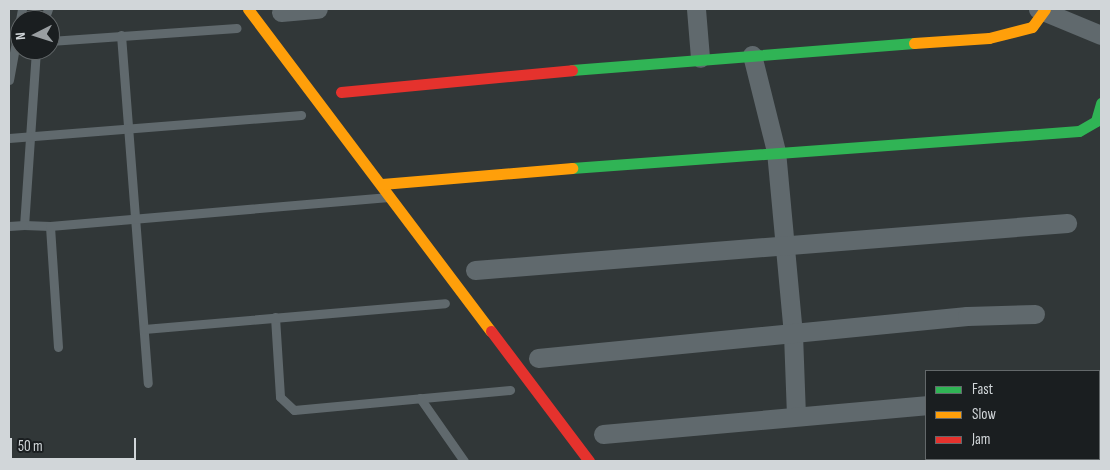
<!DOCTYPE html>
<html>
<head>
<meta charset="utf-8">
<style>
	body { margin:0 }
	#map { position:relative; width:1110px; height:470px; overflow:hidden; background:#313738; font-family:"Sofia Sans Condensed",sans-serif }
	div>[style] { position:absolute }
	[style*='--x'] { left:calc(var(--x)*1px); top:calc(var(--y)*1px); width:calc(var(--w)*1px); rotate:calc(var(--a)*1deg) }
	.lane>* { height:9px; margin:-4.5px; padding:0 4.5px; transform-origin:4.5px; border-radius:4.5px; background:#60696d }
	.street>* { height:19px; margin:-9.5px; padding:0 9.5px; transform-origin:9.5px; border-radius:9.5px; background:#60696d }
	.fast>* { height:11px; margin:-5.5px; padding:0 5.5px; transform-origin:5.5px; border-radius:5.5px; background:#30b455 }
	.slow>* { height:11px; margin:-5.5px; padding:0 5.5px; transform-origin:5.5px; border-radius:5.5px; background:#ff9f0a }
	.jam>* { height:11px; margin:-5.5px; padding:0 5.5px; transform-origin:5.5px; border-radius:5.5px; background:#e5322d }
	span { translate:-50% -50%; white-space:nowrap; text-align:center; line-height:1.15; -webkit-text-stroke:5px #1a1e20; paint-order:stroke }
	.frame { position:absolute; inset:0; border:10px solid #d1d6d9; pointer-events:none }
	.legend { position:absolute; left:925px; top:370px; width:175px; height:90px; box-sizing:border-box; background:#1a1e20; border:1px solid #63686a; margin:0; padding:6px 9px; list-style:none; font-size:15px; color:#d1d6d9 }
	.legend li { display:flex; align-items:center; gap:10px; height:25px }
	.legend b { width:25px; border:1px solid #63686a }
	.north { position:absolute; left:10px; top:10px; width:50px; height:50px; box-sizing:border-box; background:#1a1e20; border:1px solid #63686a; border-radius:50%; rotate:265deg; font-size:14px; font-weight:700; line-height:20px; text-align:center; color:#d1d6d9 }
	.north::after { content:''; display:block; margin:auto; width:18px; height:22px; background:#999ea1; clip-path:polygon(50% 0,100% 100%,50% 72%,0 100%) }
	.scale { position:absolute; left:10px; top:438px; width:126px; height:22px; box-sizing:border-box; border:2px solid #d1d6d9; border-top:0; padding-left:6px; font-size:15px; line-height:18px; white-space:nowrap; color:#d1d6d9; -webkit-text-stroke:4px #1a1e20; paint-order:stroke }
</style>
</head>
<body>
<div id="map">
	<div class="lane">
		<i style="--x:44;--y:20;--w:12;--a:-70"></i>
		<i style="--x:121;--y:35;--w:349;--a:85.6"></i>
		<i style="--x:50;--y:41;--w:187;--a:-4"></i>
		<i style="--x:36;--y:50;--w:175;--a:93.9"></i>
		<i style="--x:24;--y:225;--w:26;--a:2"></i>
		<i style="--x:9;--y:80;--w:72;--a:-79.6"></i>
		<i style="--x:9;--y:138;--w:293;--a:-4.5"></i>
		<i style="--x:9;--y:226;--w:15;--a:-4"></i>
		<i style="--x:275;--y:317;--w:80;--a:86.4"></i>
		<i style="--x:280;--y:397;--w:19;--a:43"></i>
		<i style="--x:294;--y:410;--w:217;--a:-5.3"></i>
		<i style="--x:144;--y:329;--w:302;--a:-4.9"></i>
		<i style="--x:58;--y:347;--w:121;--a:-93.8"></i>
		<i style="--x:50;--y:226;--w:337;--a:-4.9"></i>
		<i style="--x:420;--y:398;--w:77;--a:55.1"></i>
	</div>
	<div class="street">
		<i style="--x:696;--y:9;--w:49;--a:85.3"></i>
		<i style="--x:1038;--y:9;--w:68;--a:22.4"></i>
		<i style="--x:281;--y:12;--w:37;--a:-5"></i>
		<i style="--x:752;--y:55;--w:99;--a:76"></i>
		<i style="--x:776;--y:151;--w:184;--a:84.7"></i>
		<i style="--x:793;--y:334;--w:81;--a:87.9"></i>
		<i style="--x:475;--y:270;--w:594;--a:-4.54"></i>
		<i style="--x:538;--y:358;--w:431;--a:-5.6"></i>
		<i style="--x:967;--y:316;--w:68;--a:-1.7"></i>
		<i style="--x:603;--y:434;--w:324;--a:-5.1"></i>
	</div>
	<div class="fast">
		<i style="--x:572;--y:70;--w:343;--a:-4.5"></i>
		<i style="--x:572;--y:168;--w:508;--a:-4.17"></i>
		<i style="--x:1079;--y:131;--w:20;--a:-30"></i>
		<i style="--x:1096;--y:121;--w:19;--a:-74"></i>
	</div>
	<div class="slow">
		<i style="--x:248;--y:9;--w:403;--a:53"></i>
		<i style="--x:914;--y:43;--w:75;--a:-3.8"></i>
		<i style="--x:989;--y:38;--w:44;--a:-14.3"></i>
		<i style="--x:1032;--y:27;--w:22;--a:-54"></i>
		<i style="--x:382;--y:184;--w:191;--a:-4.8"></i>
	</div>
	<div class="jam">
		<i style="--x:341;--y:92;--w:232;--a:-5.4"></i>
		<i style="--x:491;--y:331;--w:163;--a:53"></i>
	</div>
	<div class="frame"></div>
	<ul class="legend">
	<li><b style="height:6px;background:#30b455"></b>Fast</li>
	<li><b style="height:6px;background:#ff9f0a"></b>Slow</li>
	<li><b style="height:6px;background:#e5322d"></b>Jam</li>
	</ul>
	<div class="north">N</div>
	<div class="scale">50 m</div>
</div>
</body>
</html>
